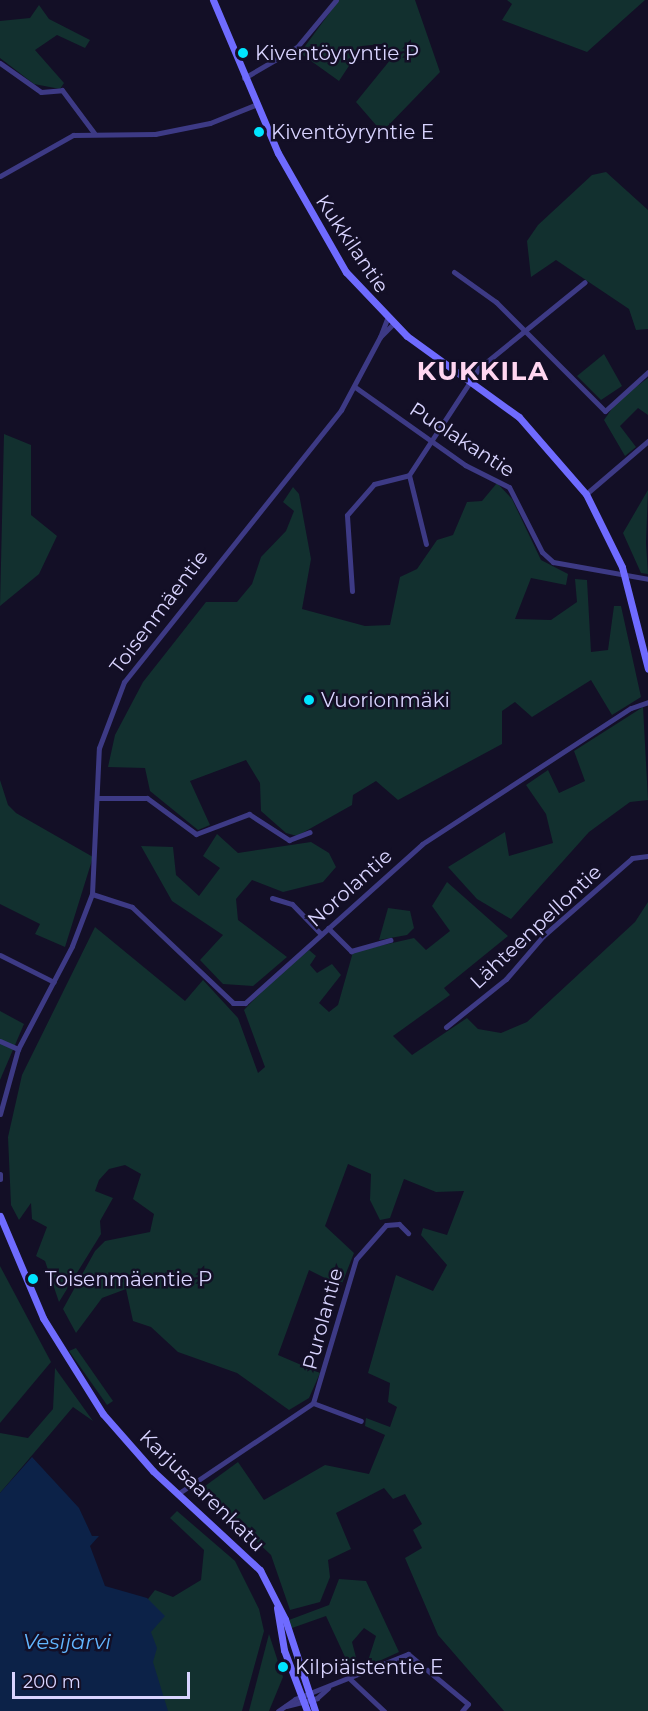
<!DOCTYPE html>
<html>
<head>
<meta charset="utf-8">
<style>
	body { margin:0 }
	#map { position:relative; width:648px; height:1711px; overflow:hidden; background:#130f26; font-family:Montserrat,sans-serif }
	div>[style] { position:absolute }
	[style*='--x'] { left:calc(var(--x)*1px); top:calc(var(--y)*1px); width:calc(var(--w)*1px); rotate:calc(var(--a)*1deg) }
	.green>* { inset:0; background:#12302f }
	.water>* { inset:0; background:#0c2248 }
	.street>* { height:5px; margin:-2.5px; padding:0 2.5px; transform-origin:2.5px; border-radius:2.5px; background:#3d3a85 }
	.secondary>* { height:7px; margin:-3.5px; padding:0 3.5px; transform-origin:3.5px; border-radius:3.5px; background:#6f6bff }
	.dots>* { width:16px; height:16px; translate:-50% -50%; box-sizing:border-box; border:3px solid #130f26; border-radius:50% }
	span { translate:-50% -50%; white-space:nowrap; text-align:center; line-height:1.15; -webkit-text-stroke:5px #130f26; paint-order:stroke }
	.poi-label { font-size:20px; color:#d9d4ff }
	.left { translate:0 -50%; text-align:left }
	.street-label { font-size:20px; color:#d9d4ff }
	.water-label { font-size:21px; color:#62b6ff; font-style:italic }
	.district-label { font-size:26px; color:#ffd6f0; font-weight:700; letter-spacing:1.5px }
	.scale { position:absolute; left:12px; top:1672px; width:178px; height:27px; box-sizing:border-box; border:3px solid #d9d4ff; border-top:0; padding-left:8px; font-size:18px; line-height:21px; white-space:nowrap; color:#d9d4ff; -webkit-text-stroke:4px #130f26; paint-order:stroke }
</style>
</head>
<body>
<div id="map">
	<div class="green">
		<i style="clip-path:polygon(339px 0,415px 0,440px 72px,382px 132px,356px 102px,391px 59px,382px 44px,362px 46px,339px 81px,300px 53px)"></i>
		<i style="clip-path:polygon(507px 0,645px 0,587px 52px,502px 20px,512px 4px)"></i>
		<i style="clip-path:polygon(39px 5px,49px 19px,90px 40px,85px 48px,57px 35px,35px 50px,64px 83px,60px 89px,34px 84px,0 58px,0 21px,30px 18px)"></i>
		<i style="clip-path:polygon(606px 172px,648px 210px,648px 329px,636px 330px,629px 309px,556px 260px,531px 277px,527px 241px,538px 225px,592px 175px)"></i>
		<i style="clip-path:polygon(604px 354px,622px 386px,601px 400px,577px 376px)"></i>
		<i style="clip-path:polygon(648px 378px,648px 415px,638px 408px,620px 426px,636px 447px,625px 456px,604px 420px,618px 400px)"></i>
		<i style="clip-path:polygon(4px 434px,31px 445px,31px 515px,57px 536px,39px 574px,0 606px)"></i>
		<i style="clip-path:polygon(497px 483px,512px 499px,541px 560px,568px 574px,566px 585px,531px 578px,515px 619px,551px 620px,577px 602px,575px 579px,587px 580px,591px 652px,608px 650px,614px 606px,621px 606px,641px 697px,612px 715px,591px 680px,532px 717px,515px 702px,502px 711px,502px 744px,398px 800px,376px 781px,353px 795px,352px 805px,297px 836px,286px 833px,261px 811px,260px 783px,246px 760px,190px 781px,210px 825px,198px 830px,150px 791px,145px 768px,108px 767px,115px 735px,143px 682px,206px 602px,237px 602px,252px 584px,261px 557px,286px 531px,294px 511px,283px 502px,293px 487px,299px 494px,311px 559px,302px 609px,365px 626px,390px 625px,400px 577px,417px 569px,437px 540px,453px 535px,467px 502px,482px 501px)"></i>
		<i style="clip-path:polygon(648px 490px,646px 543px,648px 574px,641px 573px,623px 533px)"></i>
		<i style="clip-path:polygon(643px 707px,648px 800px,630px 802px,589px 832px,511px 919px,477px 899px,448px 867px,505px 832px,509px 856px,553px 843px,546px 814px,526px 785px,548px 770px,559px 793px,585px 781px,574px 751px)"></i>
		<i style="clip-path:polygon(0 780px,8px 805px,16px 813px,93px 857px,65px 947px,35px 934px,40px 924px,0 904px)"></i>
		<i style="clip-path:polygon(217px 834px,238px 853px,311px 842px,329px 853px,336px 867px,323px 882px,283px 892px,252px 880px,236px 899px,238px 920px,287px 957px,253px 986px,223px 984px,200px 960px,223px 935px,172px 901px,141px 846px,173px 847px,176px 875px,199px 896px,220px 868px,203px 856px)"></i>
		<i style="clip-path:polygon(447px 882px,508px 936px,444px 988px,450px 995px,393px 1036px,412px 1055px,467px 1018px,478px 1029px,501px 1033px,527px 1022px,635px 922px,648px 902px,648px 1711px,504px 1711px,438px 1635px,405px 1558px,422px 1548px,413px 1530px,422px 1524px,405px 1494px,393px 1499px,384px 1488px,336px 1513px,351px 1549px,328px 1560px,330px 1577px,320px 1602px,290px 1610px,271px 1555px,201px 1489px,238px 1462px,264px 1500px,325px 1465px,369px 1474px,385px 1435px,365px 1426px,366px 1418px,390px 1427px,397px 1407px,388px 1402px,390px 1383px,368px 1373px,396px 1275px,433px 1291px,447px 1265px,421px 1235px,423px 1228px,447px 1235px,464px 1191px,436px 1192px,404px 1179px,390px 1218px,380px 1220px,370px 1200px,371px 1174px,348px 1164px,325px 1226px,354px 1253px,341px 1286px,309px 1270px,278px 1355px,320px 1373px,309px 1398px,289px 1410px,237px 1373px,178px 1352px,151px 1327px,133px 1321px,126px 1289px,102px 1298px,76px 1333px,63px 1309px,95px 1251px,105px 1241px,150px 1232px,154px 1214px,133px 1199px,141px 1174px,125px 1165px,109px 1169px,99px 1180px,95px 1191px,113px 1198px,100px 1221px,101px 1234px,59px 1302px,45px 1261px,36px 1256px,47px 1227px,32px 1219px,31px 1203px,19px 1220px,11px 1205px,8px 1137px,22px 1075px,95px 927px,185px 1001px,203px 980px,238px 1018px,258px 1073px,265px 1067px,244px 1010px,275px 978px,309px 950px,316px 956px,310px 965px,317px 973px,332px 964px,341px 975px,319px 1003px,329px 1012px,338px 1005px,353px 952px,414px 938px,426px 950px,450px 931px,432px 906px)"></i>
		<i style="clip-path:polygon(388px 908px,410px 911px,414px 928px,407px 935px,379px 940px)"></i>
		<i style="clip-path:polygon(0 1011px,24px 1024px,0 1080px)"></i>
		<i style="clip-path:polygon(0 1266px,51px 1362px,0 1423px)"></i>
		<i style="clip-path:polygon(76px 1348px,113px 1401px,107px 1405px,69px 1351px)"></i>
		<i style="clip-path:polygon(55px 1368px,93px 1421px,73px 1407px,0 1493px,0 1433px,28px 1438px,53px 1409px)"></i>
		<i style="clip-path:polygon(177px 1511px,235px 1561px,259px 1609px,264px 1631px,242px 1711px,104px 1711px,148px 1599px,155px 1590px,173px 1597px,201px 1580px,204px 1550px,170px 1518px)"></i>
		<i style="clip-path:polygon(339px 1579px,366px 1581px,399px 1652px,366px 1667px,376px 1636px,364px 1628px,352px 1642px,359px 1669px,352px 1672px,326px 1616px,292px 1628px,289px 1620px,329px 1605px)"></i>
		<i style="clip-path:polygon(269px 1634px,283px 1677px,269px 1711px,249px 1711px)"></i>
	</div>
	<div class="water">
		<i style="clip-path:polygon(32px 1457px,79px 1508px,92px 1536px,99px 1536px,90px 1546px,105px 1586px,147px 1598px,165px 1616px,151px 1632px,157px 1648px,153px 1662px,168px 1711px,0 1711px,0 1493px)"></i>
	</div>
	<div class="street">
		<i style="--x:0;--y:63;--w:50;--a:35.3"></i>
		<i style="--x:41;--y:92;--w:21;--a:-5"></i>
		<i style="--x:62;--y:90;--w:54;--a:53.3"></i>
		<i style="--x:244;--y:78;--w:61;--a:-30.3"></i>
		<i style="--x:297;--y:47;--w:61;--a:-50.3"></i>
		<i style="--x:0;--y:176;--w:84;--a:-29.3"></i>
		<i style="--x:73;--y:135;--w:82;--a:-0.7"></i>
		<i style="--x:155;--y:134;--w:56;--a:-11.3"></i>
		<i style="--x:210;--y:123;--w:48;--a:-21.8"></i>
		<i style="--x:454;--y:272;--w:52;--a:35.5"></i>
		<i style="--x:496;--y:302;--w:154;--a:45"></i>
		<i style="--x:605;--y:411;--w:58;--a:-42.2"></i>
		<i style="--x:387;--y:319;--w:19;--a:111"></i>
		<i style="--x:380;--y:337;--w:18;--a:-45"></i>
		<i style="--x:355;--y:387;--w:135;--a:35.3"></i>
		<i style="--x:465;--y:465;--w:49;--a:26.6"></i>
		<i style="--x:509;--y:487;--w:73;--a:63.1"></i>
		<i style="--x:542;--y:552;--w:15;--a:42"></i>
		<i style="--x:553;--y:562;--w:97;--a:10.1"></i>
		<i style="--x:409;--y:475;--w:71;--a:76.2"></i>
		<i style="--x:586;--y:494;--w:82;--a:-40.5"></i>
		<i style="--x:352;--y:591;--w:76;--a:-93.8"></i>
		<i style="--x:347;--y:515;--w:41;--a:-48.9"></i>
		<i style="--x:374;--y:484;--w:36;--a:-14"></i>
		<i style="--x:409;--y:475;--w:128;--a:-56.8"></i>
		<i style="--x:479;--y:368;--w:136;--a:-39.1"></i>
		<i style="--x:98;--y:798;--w:49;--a:0"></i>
		<i style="--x:147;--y:798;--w:61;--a:36.3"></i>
		<i style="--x:196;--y:834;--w:57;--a:-20.7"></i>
		<i style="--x:249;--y:814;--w:48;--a:33"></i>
		<i style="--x:289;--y:840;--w:22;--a:-21"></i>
		<i style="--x:92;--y:894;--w:42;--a:18"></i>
		<i style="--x:132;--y:907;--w:139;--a:43.5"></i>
		<i style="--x:233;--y:1003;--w:12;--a:0"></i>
		<i style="--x:245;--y:1003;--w:238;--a:-41.9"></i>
		<i style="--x:422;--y:844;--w:249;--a:-33.1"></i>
		<i style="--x:631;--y:708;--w:18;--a:-19"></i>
		<i style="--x:272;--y:898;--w:21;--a:17"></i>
		<i style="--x:292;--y:904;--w:42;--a:46"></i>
		<i style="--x:328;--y:928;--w:33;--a:45"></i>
		<i style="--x:351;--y:951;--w:41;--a:-15.8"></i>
		<i style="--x:0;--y:955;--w:60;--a:26.6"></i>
		<i style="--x:446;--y:1027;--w:77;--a:-38.7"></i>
		<i style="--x:506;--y:979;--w:57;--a:-49.3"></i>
		<i style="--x:543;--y:936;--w:118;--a:-41.2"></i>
		<i style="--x:632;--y:858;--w:16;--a:-7"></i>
		<i style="--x:0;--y:1041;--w:20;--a:24"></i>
		<i style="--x:0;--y:1114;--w:67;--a:-74.5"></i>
		<i style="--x:18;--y:1049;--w:116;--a:-62.3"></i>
		<i style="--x:72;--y:946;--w:56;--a:-69"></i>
		<i style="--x:92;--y:894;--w:146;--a:-87.3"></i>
		<i style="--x:99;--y:748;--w:71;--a:-69.3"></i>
		<i style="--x:124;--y:682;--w:348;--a:-51.4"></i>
		<i style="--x:341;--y:410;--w:83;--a:-61.9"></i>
		<i style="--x:0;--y:1174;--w:5;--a:90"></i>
		<i style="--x:313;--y:1403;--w:51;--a:20.6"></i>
		<i style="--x:179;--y:1493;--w:161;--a:-33.9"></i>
		<i style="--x:313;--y:1403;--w:150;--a:-73.4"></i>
		<i style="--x:356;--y:1259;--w:45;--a:-48.6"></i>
		<i style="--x:386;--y:1225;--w:13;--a:-4"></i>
		<i style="--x:399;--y:1224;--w:13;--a:45"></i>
		<i style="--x:350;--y:1679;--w:47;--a:43.3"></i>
		<i style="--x:286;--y:1706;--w:32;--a:-14"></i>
		<i style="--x:317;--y:1698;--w:15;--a:-42"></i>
		<i style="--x:278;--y:1711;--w:21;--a:-35"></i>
		<i style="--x:295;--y:1699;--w:122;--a:-21.7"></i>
		<i style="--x:408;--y:1654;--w:78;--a:39.8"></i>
		<i style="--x:468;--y:1704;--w:9;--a:131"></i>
	</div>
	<div class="secondary">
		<i style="--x:213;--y:0;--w:166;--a:67"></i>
		<i style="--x:278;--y:153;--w:137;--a:60.3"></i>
		<i style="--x:346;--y:272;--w:88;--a:46.4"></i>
		<i style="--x:407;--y:336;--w:138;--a:35.9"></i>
		<i style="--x:519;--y:417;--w:102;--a:49"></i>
		<i style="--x:586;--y:494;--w:81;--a:63.7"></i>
		<i style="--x:622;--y:567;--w:105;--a:75.7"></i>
		<i style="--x:0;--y:1216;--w:111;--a:67.1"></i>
		<i style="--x:43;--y:1318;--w:113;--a:58"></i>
		<i style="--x:103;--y:1414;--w:76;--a:48.7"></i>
		<i style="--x:153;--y:1471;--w:146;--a:42.8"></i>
		<i style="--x:260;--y:1570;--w:55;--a:63"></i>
		<i style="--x:285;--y:1619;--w:97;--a:71.9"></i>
		<i style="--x:277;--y:1608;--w:43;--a:80.5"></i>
		<i style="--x:284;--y:1650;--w:65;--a:69.3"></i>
	</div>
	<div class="dots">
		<i style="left:243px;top:53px;background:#00e5ff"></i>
		<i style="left:259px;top:132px;background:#00e5ff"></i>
		<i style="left:309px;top:700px;background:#00e5ff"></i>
		<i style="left:33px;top:1279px;background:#00e5ff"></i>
		<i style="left:283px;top:1667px;background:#00e5ff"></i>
	</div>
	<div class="poi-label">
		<span class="left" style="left:255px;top:53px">Kiventöyryntie P</span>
		<span class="left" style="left:271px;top:132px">Kiventöyryntie E</span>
		<span class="left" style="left:321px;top:700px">Vuorionmäki</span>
		<span class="left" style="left:45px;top:1279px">Toisenmäentie P</span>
		<span class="left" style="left:295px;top:1667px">Kilpiäistentie E</span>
	</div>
	<div class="street-label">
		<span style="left:352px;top:244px;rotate:56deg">Kukkilantie</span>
		<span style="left:462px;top:440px;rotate:33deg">Puolakantie</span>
		<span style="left:159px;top:612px;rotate:-53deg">Toisenmäentie</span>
		<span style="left:350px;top:888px;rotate:-42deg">Norolantie</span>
		<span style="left:536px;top:927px;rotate:-43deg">Lähteenpellontie</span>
		<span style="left:323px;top:1319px;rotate:-75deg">Purolantie</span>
		<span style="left:202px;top:1491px;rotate:44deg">Karjusaarenkatu</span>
	</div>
	<div class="water-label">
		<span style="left:67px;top:1642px">Vesijärvi</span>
	</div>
	<div class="district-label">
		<span style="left:483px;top:372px">KUKKILA</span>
	</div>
	<div class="scale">200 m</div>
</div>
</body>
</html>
